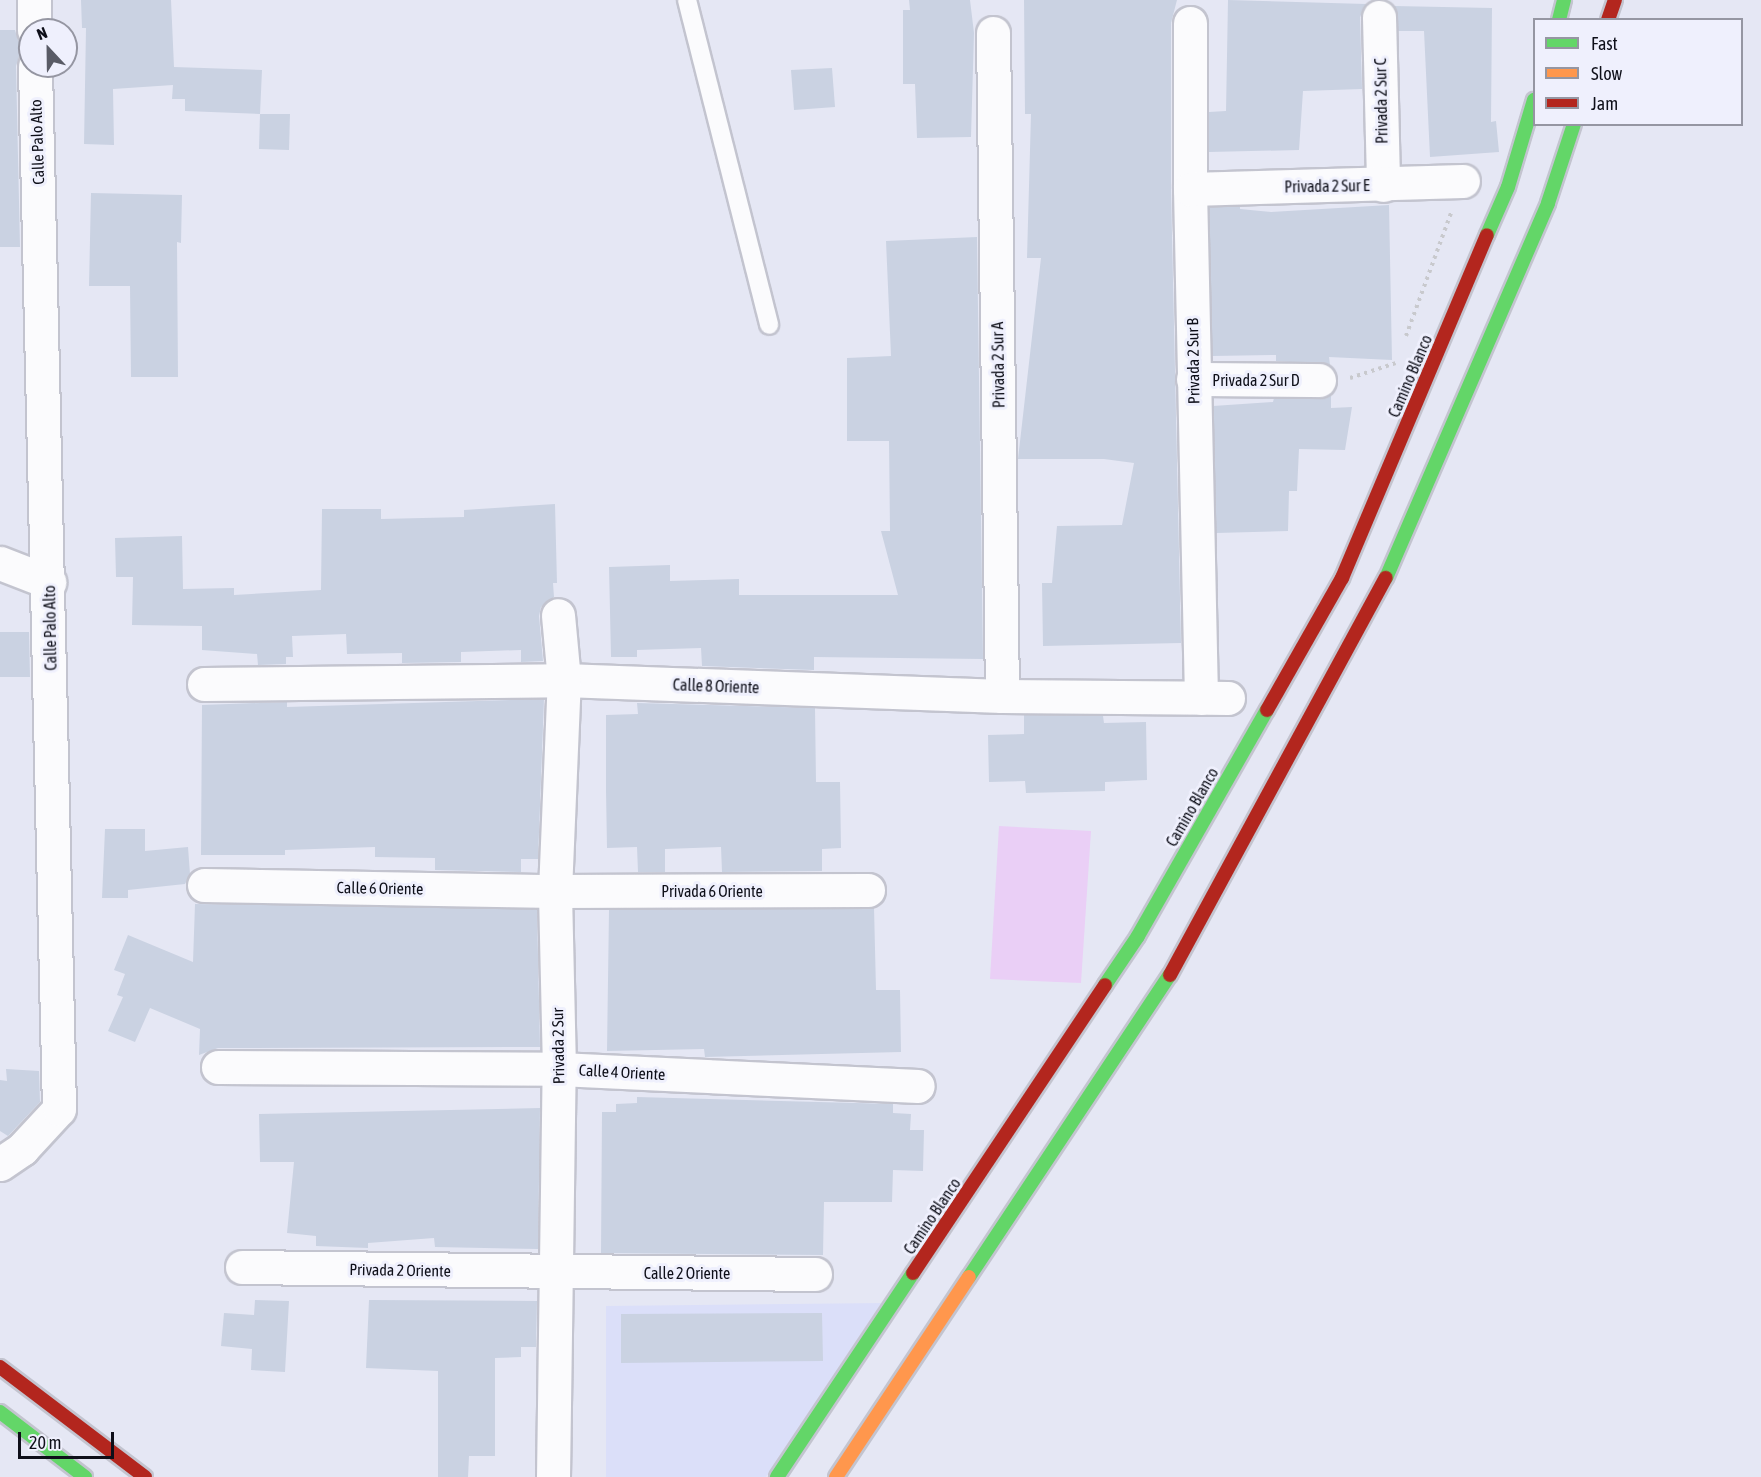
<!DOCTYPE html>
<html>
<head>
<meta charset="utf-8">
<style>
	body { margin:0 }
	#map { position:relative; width:1761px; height:1477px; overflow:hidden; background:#e5e7f4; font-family:"Asap Condensed",sans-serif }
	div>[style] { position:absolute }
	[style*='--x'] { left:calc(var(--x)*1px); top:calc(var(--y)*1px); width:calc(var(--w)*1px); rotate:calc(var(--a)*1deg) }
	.built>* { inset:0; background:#dbdff9 }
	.green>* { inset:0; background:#eacff6 }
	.building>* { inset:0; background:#cad2e2 }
	.path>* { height:4px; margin-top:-2px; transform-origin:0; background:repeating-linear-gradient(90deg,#c8c9cd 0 3px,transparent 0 7.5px) }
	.roads { filter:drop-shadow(2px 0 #c3c4cf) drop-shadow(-2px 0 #c3c4cf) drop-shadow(0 2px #c3c4cf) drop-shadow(0 -2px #c3c4cf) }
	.lane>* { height:18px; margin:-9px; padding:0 9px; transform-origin:9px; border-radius:9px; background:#fbfbfd }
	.street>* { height:33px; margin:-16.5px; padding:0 16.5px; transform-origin:16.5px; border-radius:16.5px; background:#fbfbfd }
	.fast>* { height:14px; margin:-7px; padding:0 7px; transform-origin:7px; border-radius:7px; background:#63d668 }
	.slow>* { height:14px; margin:-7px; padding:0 7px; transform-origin:7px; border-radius:7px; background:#ff974d }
	.jam>* { height:14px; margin:-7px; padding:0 7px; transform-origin:7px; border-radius:7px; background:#b3261e }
	span { translate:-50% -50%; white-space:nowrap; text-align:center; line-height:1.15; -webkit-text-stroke:6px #eff0fd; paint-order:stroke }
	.street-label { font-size:16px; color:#0e0f19 }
	.legend { position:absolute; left:1533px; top:18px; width:210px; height:108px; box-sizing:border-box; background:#eff0fd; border:2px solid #9596a2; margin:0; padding:8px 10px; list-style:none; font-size:18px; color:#0e0f19 }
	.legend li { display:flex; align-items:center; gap:12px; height:30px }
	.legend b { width:30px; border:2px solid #9596a2 }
	.north { position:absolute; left:18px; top:18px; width:60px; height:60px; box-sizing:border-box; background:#eff0fd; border:2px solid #9596a2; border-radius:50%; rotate:338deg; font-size:16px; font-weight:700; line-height:24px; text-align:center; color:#0e0f19 }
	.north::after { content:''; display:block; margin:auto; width:21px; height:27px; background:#595b66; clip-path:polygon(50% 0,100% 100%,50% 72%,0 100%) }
	.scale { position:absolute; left:18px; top:1432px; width:96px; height:27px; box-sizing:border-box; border:3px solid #0e0f19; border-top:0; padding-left:8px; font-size:18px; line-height:21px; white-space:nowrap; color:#0e0f19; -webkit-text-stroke:4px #eff0fd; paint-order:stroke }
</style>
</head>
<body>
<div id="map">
	<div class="built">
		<i style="clip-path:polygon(888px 1303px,766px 1477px,606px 1477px,606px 1306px)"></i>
	</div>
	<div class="green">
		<i style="clip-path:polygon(999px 826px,1091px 831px,1081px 983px,990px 979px)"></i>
	</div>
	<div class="building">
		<i style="clip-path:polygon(81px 0,171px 0,174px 67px,262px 70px,260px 114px,185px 111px,185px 99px,172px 99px,173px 85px,113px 89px,114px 145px,84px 144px,86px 28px,82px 28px)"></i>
		<i style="clip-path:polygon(909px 0,970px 0,974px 33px,971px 137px,917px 138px,915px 84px,903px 84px,903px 10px,910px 10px)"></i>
		<i style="clip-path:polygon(1024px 0,1177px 0,1171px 23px,1171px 189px,1181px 643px,1043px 646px,1042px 583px,1052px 583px,1057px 526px,1122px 525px,1134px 463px,1104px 459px,1018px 459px,1041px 258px,1027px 258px,1031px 114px,1025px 114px)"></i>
		<i style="clip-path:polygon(1228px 0,1366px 4px,1360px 17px,1362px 89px,1303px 91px,1299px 150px,1209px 152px,1209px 112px,1226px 111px)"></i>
		<i style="clip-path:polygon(1394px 6px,1492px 8px,1491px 122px,1496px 121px,1499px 152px,1430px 157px,1424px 31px,1398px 31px)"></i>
		<i style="clip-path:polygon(0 30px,15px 30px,18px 40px,30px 48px,19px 57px,16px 66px,20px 247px,0 247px)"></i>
		<i style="clip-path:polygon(832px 68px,835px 107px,794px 110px,791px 70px)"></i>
		<i style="clip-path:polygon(260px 114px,290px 114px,289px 150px,259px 149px)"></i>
		<i style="clip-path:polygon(91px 193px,182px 195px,181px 243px,177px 242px,178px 377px,131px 377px,130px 286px,89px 286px)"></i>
		<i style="clip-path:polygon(1389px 205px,1392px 360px,1329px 357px,1330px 365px,1276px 361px,1276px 355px,1212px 356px,1209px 207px,1240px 206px,1240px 209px,1271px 212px)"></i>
		<i style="clip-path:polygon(977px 237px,983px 659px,814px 657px,814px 670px,702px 666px,701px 648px,637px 650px,637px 657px,611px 657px,609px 567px,670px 565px,670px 581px,739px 579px,739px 595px,898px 595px,881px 531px,890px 531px,889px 441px,847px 441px,847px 358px,891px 356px,886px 241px)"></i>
		<i style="clip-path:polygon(1331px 394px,1331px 408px,1352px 407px,1345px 450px,1299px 449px,1297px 491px,1289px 491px,1288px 531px,1216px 533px,1213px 406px,1273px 402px,1274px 398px,1319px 399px)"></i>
		<i style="clip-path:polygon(555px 504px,557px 583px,553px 583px,554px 597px,541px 607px,539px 616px,543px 661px,521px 662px,521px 650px,461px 652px,461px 662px,402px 663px,402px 653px,347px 654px,346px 634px,292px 636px,293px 657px,286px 657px,286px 664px,258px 665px,257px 654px,202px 650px,202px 626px,132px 625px,133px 577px,116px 577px,115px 538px,182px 536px,183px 589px,234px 588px,234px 595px,321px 590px,322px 509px,381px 509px,381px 519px,464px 517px,464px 510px)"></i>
		<i style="clip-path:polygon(0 632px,29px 632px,30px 677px,0 677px)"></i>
		<i style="clip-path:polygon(544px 699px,538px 859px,521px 859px,521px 872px,435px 870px,435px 858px,375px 857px,375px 847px,285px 850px,285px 855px,201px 855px,202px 705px,287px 702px,287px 707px)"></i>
		<i style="clip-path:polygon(637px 703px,815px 708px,816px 782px,840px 782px,841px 848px,822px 849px,822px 871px,722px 872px,721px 847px,665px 849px,665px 872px,638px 872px,637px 847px,607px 848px,606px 791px,606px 715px,638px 714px)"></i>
		<i style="clip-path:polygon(1024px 715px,1103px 716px,1104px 723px,1146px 722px,1147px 780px,1105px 782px,1105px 791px,1026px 793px,1025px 781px,989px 782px,988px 735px,1024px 734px)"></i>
		<i style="clip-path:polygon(105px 829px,145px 829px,145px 851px,188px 847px,190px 874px,185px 884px,128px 890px,128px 898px,102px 898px)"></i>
		<i style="clip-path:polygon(195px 904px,537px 909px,540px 1047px,218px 1048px,199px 1055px,200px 1029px,150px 1008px,135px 1042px,108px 1031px,123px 997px,117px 995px,125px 974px,114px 970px,128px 935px,193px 962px)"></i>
		<i style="clip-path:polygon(874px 907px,876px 990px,900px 990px,901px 1052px,705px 1057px,704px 1049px,607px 1051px,609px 910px)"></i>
		<i style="clip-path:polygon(6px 1069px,39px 1071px,40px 1102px,8px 1136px,0 1131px,0 1080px,7px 1081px)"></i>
		<i style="clip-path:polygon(637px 1097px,893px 1104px,893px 1113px,911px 1114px,910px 1130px,924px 1130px,923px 1171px,893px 1170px,892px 1202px,824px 1202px,823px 1255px,601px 1253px,602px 1112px,616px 1112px,616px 1104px,637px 1103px)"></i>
		<i style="clip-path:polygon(540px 1108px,538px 1249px,435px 1247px,434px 1238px,368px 1243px,368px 1248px,316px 1246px,316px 1236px,287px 1233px,294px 1162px,260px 1162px,259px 1114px)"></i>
		<i style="clip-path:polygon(255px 1300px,289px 1301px,285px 1372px,251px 1370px,252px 1349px,221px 1346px,224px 1313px,254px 1315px)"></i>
		<i style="clip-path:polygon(369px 1300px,537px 1301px,536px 1347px,521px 1347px,521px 1357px,495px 1358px,495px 1456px,469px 1456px,468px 1477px,438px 1477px,438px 1371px,366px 1368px)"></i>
		<i style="clip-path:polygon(822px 1313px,823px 1361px,621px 1363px,621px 1314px)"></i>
	</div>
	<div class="path">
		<i style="--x:1406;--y:336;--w:131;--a:-69.9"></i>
		<i style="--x:1350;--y:378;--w:48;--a:-18.1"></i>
	</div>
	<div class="roads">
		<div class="lane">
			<i style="--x:687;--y:0;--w:335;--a:75.8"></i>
		</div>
		<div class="street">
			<i style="--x:34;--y:0;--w:30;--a:90"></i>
			<i style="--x:1379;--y:17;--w:168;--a:88.6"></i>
			<i style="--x:1190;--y:23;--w:166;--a:90"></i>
			<i style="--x:1190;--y:189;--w:509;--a:88.76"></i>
			<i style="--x:993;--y:33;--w:663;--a:89.22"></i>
			<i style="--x:1190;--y:189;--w:273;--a:-1.7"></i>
			<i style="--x:1193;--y:379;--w:126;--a:0.5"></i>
			<i style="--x:0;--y:563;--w:53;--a:21.2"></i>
			<i style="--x:204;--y:684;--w:360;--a:-0.6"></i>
			<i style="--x:564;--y:680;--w:438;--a:2.1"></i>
			<i style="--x:1002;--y:696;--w:226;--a:0.5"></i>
			<i style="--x:204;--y:885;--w:351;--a:1"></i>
			<i style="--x:555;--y:891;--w:313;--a:-0.2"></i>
			<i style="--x:218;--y:1067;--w:341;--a:0.3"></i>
			<i style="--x:559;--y:1069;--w:359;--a:2.7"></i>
			<i style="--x:0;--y:1164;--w:27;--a:-34"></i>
			<i style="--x:22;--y:1149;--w:54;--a:-47.2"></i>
			<i style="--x:59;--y:1109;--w:1043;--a:-91.32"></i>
			<i style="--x:242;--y:1267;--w:573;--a:0.7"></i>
			<i style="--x:553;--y:1477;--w:408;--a:-89.2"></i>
			<i style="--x:559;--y:1069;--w:178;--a:-91.3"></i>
			<i style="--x:555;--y:891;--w:211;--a:-87.6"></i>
			<i style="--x:564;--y:680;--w:65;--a:-95.3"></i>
		</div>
		<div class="fast">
			<i style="--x:1559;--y:20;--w:21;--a:-76"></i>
			<i style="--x:1487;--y:235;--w:52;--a:-66.4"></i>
			<i style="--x:1508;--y:187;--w:91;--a:-73.4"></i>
			<i style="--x:1386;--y:578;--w:408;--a:-66.6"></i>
			<i style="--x:1548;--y:203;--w:83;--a:-71.8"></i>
			<i style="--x:1105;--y:985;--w:59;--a:-56"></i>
			<i style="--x:1138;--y:936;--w:260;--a:-60.3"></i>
			<i style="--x:969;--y:1277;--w:363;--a:-56.4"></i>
			<i style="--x:0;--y:1412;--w:107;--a:37.4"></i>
			<i style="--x:777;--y:1477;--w:245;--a:-56.3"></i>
		</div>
		<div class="slow">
			<i style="--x:836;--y:1477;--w:240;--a:-56.4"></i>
		</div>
		<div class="jam">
			<i style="--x:1608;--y:20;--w:21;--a:-71"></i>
			<i style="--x:1267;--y:710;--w:152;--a:-60.4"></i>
			<i style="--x:1342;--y:578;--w:372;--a:-67.1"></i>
			<i style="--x:1170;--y:975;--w:452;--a:-61.5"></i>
			<i style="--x:913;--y:1273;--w:346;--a:-56.3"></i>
			<i style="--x:0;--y:1367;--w:182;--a:37.2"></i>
		</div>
	</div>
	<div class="street-label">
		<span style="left:1381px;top:101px;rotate:-91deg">Privada 2 Sur C</span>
		<span style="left:37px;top:142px;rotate:-92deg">Calle Palo Alto</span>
		<span style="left:1327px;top:186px;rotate:-1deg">Privada 2 Sur E</span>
		<span style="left:1193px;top:361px;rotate:-91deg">Privada 2 Sur B</span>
		<span style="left:998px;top:365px;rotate:-91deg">Privada 2 Sur A</span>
		<span style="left:1410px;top:376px;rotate:-67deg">Camino Blanco</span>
		<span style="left:1256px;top:380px">Privada 2 Sur D</span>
		<span style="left:50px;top:628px;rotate:-91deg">Calle Palo Alto</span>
		<span style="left:716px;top:686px;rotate:2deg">Calle 8 Oriente</span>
		<span style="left:1192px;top:807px;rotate:-60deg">Camino Blanco</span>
		<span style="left:380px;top:888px;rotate:1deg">Calle 6 Oriente</span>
		<span style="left:712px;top:891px">Privada 6 Oriente</span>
		<span style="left:558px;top:1046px;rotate:-91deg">Privada 2 Sur</span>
		<span style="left:622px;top:1072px;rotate:3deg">Calle 4 Oriente</span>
		<span style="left:932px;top:1216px;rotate:-56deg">Camino Blanco</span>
		<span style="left:400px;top:1270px;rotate:1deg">Privada 2 Oriente</span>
		<span style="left:687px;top:1273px">Calle 2 Oriente</span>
	</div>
	<ul class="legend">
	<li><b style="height:8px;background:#63d668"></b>Fast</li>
	<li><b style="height:8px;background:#ff974d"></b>Slow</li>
	<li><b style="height:8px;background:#b3261e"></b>Jam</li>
	</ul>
	<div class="north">N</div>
	<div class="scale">20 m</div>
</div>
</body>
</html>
